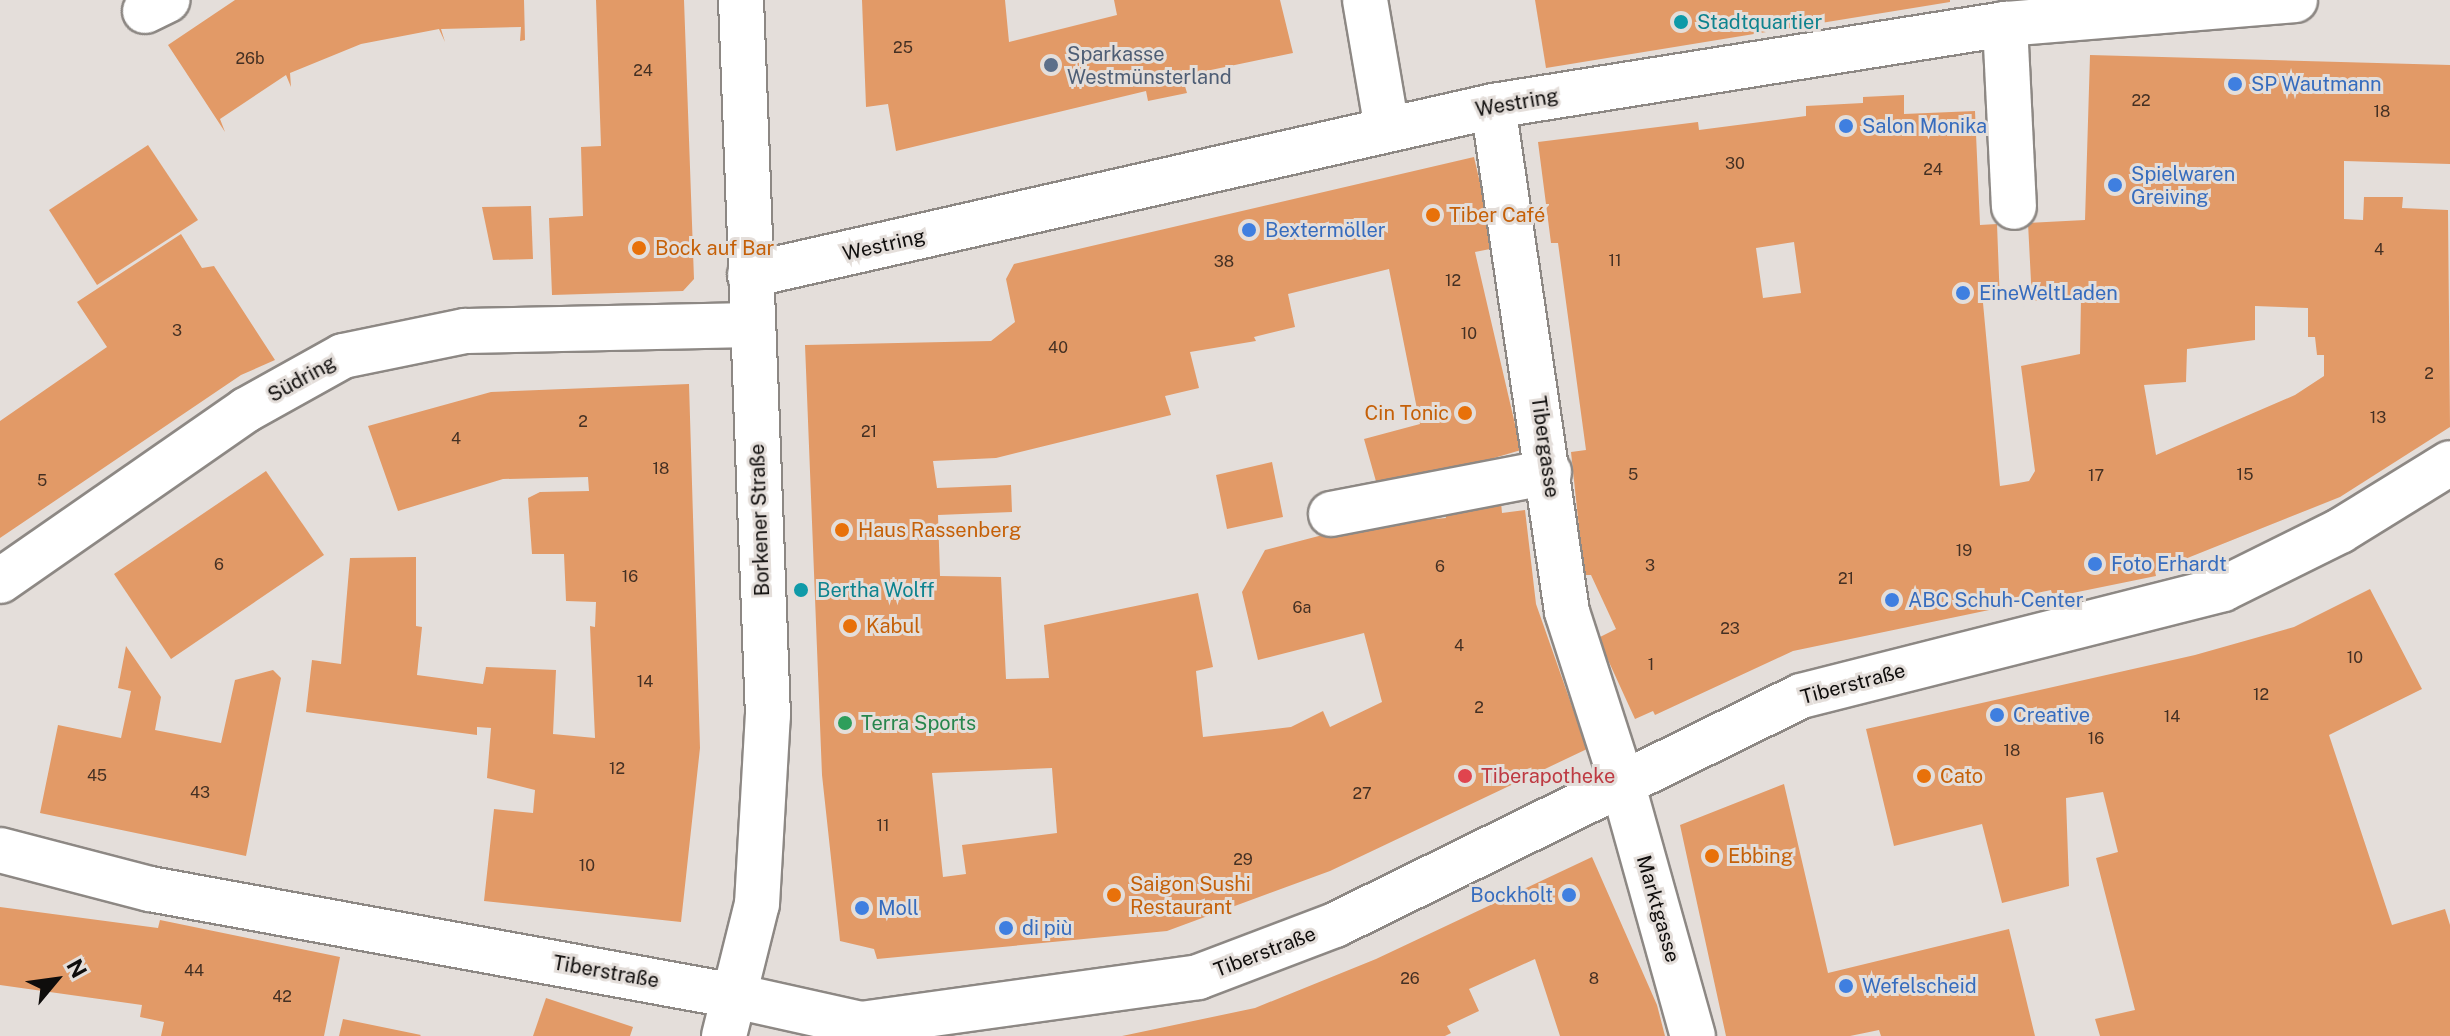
<!DOCTYPE html>
<html>
<head>
<meta charset="utf-8">
<style>
	body { margin:0 }
	#map { position:relative; width:2450px; height:1036px; overflow:hidden; background:#e4deda; font-family:"Public Sans",sans-serif }
	div>[style] { position:absolute }
	[style*='--x'] { left:calc(var(--x)*1px); top:calc(var(--y)*1px); width:calc(var(--w)*1px); rotate:calc(var(--a)*1deg) }
	.building>* { inset:0; background:#e29a67 }
	.roads { filter:drop-shadow(2px 0 #8d8884) drop-shadow(-2px 0 #8d8884) drop-shadow(0 2px #8d8884) drop-shadow(0 -2px #8d8884) }
	.minor>* { height:44px; margin:-22px; padding:0 22px; transform-origin:22px; border-radius:22px; background:#fff }
	.dots>* { width:22px; height:22px; translate:-50% -50%; box-sizing:border-box; border:4px solid #e4deda; border-radius:50% }
	span { translate:-50% -50%; white-space:nowrap; text-align:center; line-height:1.15; -webkit-text-stroke:6px #e4deda; paint-order:stroke }
	.number-label { font-size:16px; color:#443023 }
	.number-label span { -webkit-text-stroke-width:0 }
	.culture-label { font-size:20px; color:#0d838f }
	.left { translate:0 -50%; text-align:left }
	.service-label { font-size:20px; color:#4e5e75 }
	.shop-label { font-size:20px; color:#366cbe }
	.right { translate:-100% -50%; text-align:right }
	.street-label { font-size:20px; color:#0f0d0c }
	.food-label { font-size:20px; color:#c56008 }
	.leisure-label { font-size:20px; color:#27864d }
	.health-label { font-size:20px; color:#be3a42 }
	.north { position:absolute; left:16px; top:940px; width:80px; height:80px; -webkit-text-stroke:6px #e4deda; paint-order:stroke; rotate:61deg; font-size:22px; font-weight:700; line-height:32px; text-align:center; color:#0f0d0c }
	.north::after { content:''; display:block; margin:auto; width:28px; height:36px; background:#0f0d0c; clip-path:polygon(50% 0,100% 100%,50% 72%,0 100%) }
</style>
</head>
<body>
<div id="map">
	<div class="building">
		<i style="clip-path:polygon(235px 0,524px 0,525px 40px,520px 41px,521px 27px,441px 29px,445px 42px,439px 29px,361px 44px,290px 73px,291px 87px,286px 75px,220px 119px,225px 132px,168px 45px)"></i>
		<i style="clip-path:polygon(596px 0,684px 0,694px 279px,683px 291px,552px 295px,549px 218px,583px 216px,581px 147px,601px 146px)"></i>
		<i style="clip-path:polygon(862px 0,1005px 0,1009px 42px,1117px 15px,1114px 0,1280px 0,1293px 53px,1182px 76px,1187px 93px,1148px 101px,1146px 91px,896px 151px,888px 104px,866px 107px)"></i>
		<i style="clip-path:polygon(1535px 0,1950px 0,1950px 2px,1546px 68px)"></i>
		<i style="clip-path:polygon(evenodd,2090px 55px,2450px 65px,2450px 164px,2344px 161px,2344px 219px,2363px 220px,2364px 197px,2403px 197px,2402px 208px,2448px 210px,2450px 427px,2340px 497px,2155px 571px,2156px 576px,2053px 597px,2051px 590px,1993px 602px,1994px 609px,1793px 651px,1655px 715px,1653px 711px,1635px 719px,1598px 638px,1616px 629px,1591px 575px,1584px 575px,1571px 452px,1586px 450px,1558px 243px,1551px 243px,1538px 142px,1698px 122px,1699px 130px,1806px 116px,1806px 106px,1863px 103px,1863px 97px,1904px 95px,1904px 114px,1975px 111px,1980px 225px,1997px 224px,2000px 303px,1983px 303px,2000px 486px,2013px 484px,2029px 481px,2035px 471px,2021px 366px,2080px 354px,2081px 299px,2032px 301px,2028px 223px,2085px 220px,2090px 55px,1794px 242px,1801px 293px,1763px 298px,1756px 248px,1794px 242px,2090px 55px,2255px 306px,2308px 308px,2308px 337px,2315px 337px,2317px 355px,2324px 355px,2324px 376px,2295px 395px,2156px 455px,2144px 385px,2186px 382px,2187px 349px,2255px 340px,2255px 306px)"></i>
		<i style="clip-path:polygon(148px 145px,198px 220px,97px 285px,49px 210px)"></i>
		<i style="clip-path:polygon(evenodd,1474px 157px,1495px 248px,1475px 252px,1521px 450px,1379px 492px,1364px 439px,1420px 424px,1389px 269px,1288px 294px,1295px 327px,1254px 337px,1256px 341px,1190px 352px,1199px 388px,1165px 396px,1171px 415px,996px 458px,933px 461px,937px 488px,1011px 485px,1012px 512px,938px 515px,940px 576px,1001px 577px,1006px 679px,1049px 678px,1044px 625px,1198px 593px,1213px 667px,1196px 671px,1203px 737px,1291px 727px,1323px 711px,1330px 727px,1382px 702px,1364px 633px,1258px 660px,1242px 592px,1265px 550px,1338px 531px,1434px 514px,1435px 519px,1446px 518px,1445px 507px,1501px 502px,1502px 513px,1525px 510px,1536px 604px,1587px 749px,1330px 871px,1167px 931px,877px 959px,874px 949px,840px 941px,822px 775px,805px 345px,991px 341px,1015px 322px,1006px 279px,1014px 264px,1474px 157px,1052px 768px,1057px 833px,962px 845px,966px 874px,943px 877px,932px 773px,1052px 768px)"></i>
		<i style="clip-path:polygon(531px 206px,533px 259px,493px 260px,482px 207px)"></i>
		<i style="clip-path:polygon(181px 234px,202px 268px,214px 266px,275px 360px,241px 375px,0 538px,0 421px,107px 347px,77px 302px)"></i>
		<i style="clip-path:polygon(689px 384px,700px 748px,681px 922px,484px 901px,494px 809px,533px 813px,535px 790px,487px 778px,491px 728px,477px 727px,477px 735px,306px 712px,312px 660px,341px 664px,350px 558px,416px 557px,416px 626px,422px 627px,417px 675px,483px 684px,486px 667px,556px 670px,553px 734px,595px 738px,590px 626px,595px 627px,596px 602px,566px 601px,564px 554px,532px 554px,528px 498px,540px 492px,589px 491px,588px 477px,503px 479px,398px 511px,368px 426px,491px 392px)"></i>
		<i style="clip-path:polygon(1272px 462px,1283px 517px,1227px 529px,1216px 475px)"></i>
		<i style="clip-path:polygon(266px 471px,324px 555px,171px 659px,114px 574px)"></i>
		<i style="clip-path:polygon(2370px 589px,2422px 689px,2329px 735px,2392px 925px,2445px 909px,2450px 925px,2450px 1036px,2100px 1036px,2095px 1019px,2135px 1010px,2096px 858px,2118px 852px,2103px 792px,2066px 798px,2069px 886px,2002px 903px,1982px 824px,1894px 846px,1866px 729px,2195px 655px,2294px 627px)"></i>
		<i style="clip-path:polygon(126px 646px,161px 697px,155px 730px,221px 743px,235px 680px,273px 670px,281px 678px,246px 856px,40px 813px,58px 725px,121px 738px,131px 691px,118px 688px)"></i>
		<i style="clip-path:polygon(1784px 784px,1828px 973px,2009px 929px,2035px 1036px,1881px 1036px,1879px 1030px,1850px 1036px,1726px 1036px,1680px 825px)"></i>
		<i style="clip-path:polygon(1592px 857px,1657px 1005px,1665px 1036px,1560px 1036px,1535px 959px,1469px 989px,1479px 1011px,1447px 1026px,1451px 1033px,1445px 1036px,1122px 1036px,1255px 1008px,1376px 959px)"></i>
		<i style="clip-path:polygon(0 907px,158px 928px,160px 920px,340px 957px,324px 1036px,161px 1036px,164px 1022px,140px 1017px,142px 1005px,0 985px)"></i>
		<i style="clip-path:polygon(546px 998px,633px 1027px,630px 1036px,533px 1036px)"></i>
		<i style="clip-path:polygon(343px 1019px,421px 1035px,420px 1036px,339px 1036px)"></i>
	</div>
	<div class="roads">
		<div class="minor">
			<i style="--x:1365;--y:0;--w:131;--a:80.3"></i>
			<i style="--x:145;--y:11;--w:25;--a:-26"></i>
			<i style="--x:2005;--y:24;--w:183;--a:87.2"></i>
			<i style="--x:1493;--y:106;--w:511;--a:81.68"></i>
			<i style="--x:1567;--y:612;--w:179;--a:72.1"></i>
			<i style="--x:1622;--y:782;--w:264;--a:74.4"></i>
			<i style="--x:750;--y:275;--w:762;--a:-12.81"></i>
			<i style="--x:1493;--y:106;--w:519;--a:-9.1"></i>
			<i style="--x:2005;--y:24;--w:291;--a:-4.7"></i>
			<i style="--x:1331;--y:514;--w:222;--a:-10.9"></i>
			<i style="--x:0;--y:581;--w:300;--a:-34.8"></i>
			<i style="--x:246;--y:410;--w:111;--a:-29.1"></i>
			<i style="--x:343;--y:356;--w:125;--a:-11.6"></i>
			<i style="--x:465;--y:331;--w:288;--a:-1.2"></i>
			<i style="--x:0;--y:850;--w:155;--a:14.6"></i>
			<i style="--x:150;--y:889;--w:595;--a:10.37"></i>
			<i style="--x:735;--y:996;--w:129;--a:12.5"></i>
			<i style="--x:861;--y:1024;--w:340;--a:-7.9"></i>
			<i style="--x:1198;--y:977;--w:147;--a:-20.8"></i>
			<i style="--x:1335;--y:925;--w:519;--a:-26.17"></i>
			<i style="--x:1801;--y:696;--w:435;--a:-14.2"></i>
			<i style="--x:2223;--y:589;--w:131;--a:-26.4"></i>
			<i style="--x:2340;--y:531;--w:129;--a:-31.7"></i>
			<i style="--x:724;--y:1036;--w:136;--a:-76"></i>
			<i style="--x:757;--y:904;--w:188;--a:-86.7"></i>
			<i style="--x:768;--y:716;--w:717;--a:-92.16"></i>
		</div>
	</div>
	<div class="dots">
		<i style="left:1681px;top:22px;background:#0f9aa8"></i>
		<i style="left:1051px;top:65px;background:#5c6f8a"></i>
		<i style="left:2235px;top:84px;background:#3f7fe0"></i>
		<i style="left:1846px;top:126px;background:#3f7fe0"></i>
		<i style="left:2115px;top:185px;background:#3f7fe0"></i>
		<i style="left:1433px;top:215px;background:#e8710a"></i>
		<i style="left:1249px;top:230px;background:#3f7fe0"></i>
		<i style="left:639px;top:248px;background:#e8710a"></i>
		<i style="left:1963px;top:293px;background:#3f7fe0"></i>
		<i style="left:1465px;top:413px;background:#e8710a"></i>
		<i style="left:842px;top:530px;background:#e8710a"></i>
		<i style="left:2095px;top:564px;background:#3f7fe0"></i>
		<i style="left:801px;top:590px;background:#0f9aa8"></i>
		<i style="left:1892px;top:600px;background:#3f7fe0"></i>
		<i style="left:850px;top:626px;background:#e8710a"></i>
		<i style="left:1997px;top:715px;background:#3f7fe0"></i>
		<i style="left:845px;top:723px;background:#2e9e5b"></i>
		<i style="left:1465px;top:776px;background:#e0444e"></i>
		<i style="left:1924px;top:776px;background:#e8710a"></i>
		<i style="left:1712px;top:856px;background:#e8710a"></i>
		<i style="left:1114px;top:895px;background:#e8710a"></i>
		<i style="left:1569px;top:895px;background:#3f7fe0"></i>
		<i style="left:862px;top:908px;background:#3f7fe0"></i>
		<i style="left:1006px;top:928px;background:#3f7fe0"></i>
		<i style="left:1846px;top:986px;background:#3f7fe0"></i>
	</div>
	<div class="number-label">
		<span style="left:903px;top:48px">25</span>
		<span style="left:250px;top:59px">26b</span>
		<span style="left:643px;top:71px">24</span>
		<span style="left:2141px;top:101px">22</span>
		<span style="left:2382px;top:112px">18</span>
		<span style="left:1735px;top:164px">30</span>
		<span style="left:1933px;top:170px">24</span>
		<span style="left:2379px;top:250px">4</span>
		<span style="left:1615px;top:261px">11</span>
		<span style="left:1224px;top:262px">38</span>
		<span style="left:1453px;top:281px">12</span>
		<span style="left:177px;top:331px">3</span>
		<span style="left:1469px;top:334px">10</span>
		<span style="left:1058px;top:348px">40</span>
		<span style="left:2429px;top:374px">2</span>
		<span style="left:2378px;top:418px">13</span>
		<span style="left:583px;top:422px">2</span>
		<span style="left:869px;top:432px">21</span>
		<span style="left:456px;top:439px">4</span>
		<span style="left:661px;top:469px">18</span>
		<span style="left:1633px;top:475px">5</span>
		<span style="left:2245px;top:475px">15</span>
		<span style="left:2096px;top:476px">17</span>
		<span style="left:42px;top:481px">5</span>
		<span style="left:1964px;top:551px">19</span>
		<span style="left:219px;top:565px">6</span>
		<span style="left:1650px;top:566px">3</span>
		<span style="left:1440px;top:567px">6</span>
		<span style="left:630px;top:577px">16</span>
		<span style="left:1846px;top:579px">21</span>
		<span style="left:1302px;top:608px">6a</span>
		<span style="left:1730px;top:629px">23</span>
		<span style="left:1459px;top:646px">4</span>
		<span style="left:2355px;top:658px">10</span>
		<span style="left:1651px;top:665px">1</span>
		<span style="left:645px;top:682px">14</span>
		<span style="left:2261px;top:695px">12</span>
		<span style="left:1479px;top:708px">2</span>
		<span style="left:2172px;top:717px">14</span>
		<span style="left:2096px;top:739px">16</span>
		<span style="left:2012px;top:751px">18</span>
		<span style="left:617px;top:769px">12</span>
		<span style="left:97px;top:776px">45</span>
		<span style="left:200px;top:793px">43</span>
		<span style="left:1362px;top:794px">27</span>
		<span style="left:883px;top:826px">11</span>
		<span style="left:1243px;top:860px">29</span>
		<span style="left:587px;top:866px">10</span>
		<span style="left:194px;top:971px">44</span>
		<span style="left:1410px;top:979px">26</span>
		<span style="left:1594px;top:979px">8</span>
		<span style="left:282px;top:997px">42</span>
	</div>
	<div class="culture-label">
		<span class="left" style="left:1697px;top:22px">Stadtquartier</span>
		<span class="left" style="left:817px;top:590px">Bertha Wolff</span>
	</div>
	<div class="service-label">
		<span class="left" style="left:1067px;top:66px">Sparkasse<br>Westmünsterland</span>
	</div>
	<div class="shop-label">
		<span class="left" style="left:2251px;top:84px">SP Wautmann</span>
		<span class="left" style="left:1862px;top:126px">Salon Monika</span>
		<span class="left" style="left:2131px;top:186px">Spielwaren<br>Greiving</span>
		<span class="left" style="left:1265px;top:230px">Bextermöller</span>
		<span class="left" style="left:1979px;top:293px">EineWeltLaden</span>
		<span class="left" style="left:2111px;top:564px">Foto Erhardt</span>
		<span class="left" style="left:1908px;top:600px">ABC Schuh-Center</span>
		<span class="left" style="left:2013px;top:715px">Creative</span>
		<span class="right" style="left:1553px;top:895px">Bockholt</span>
		<span class="left" style="left:878px;top:908px">Moll</span>
		<span class="left" style="left:1022px;top:928px">di più</span>
		<span class="left" style="left:1862px;top:986px">Wefelscheid</span>
	</div>
	<div class="street-label">
		<span style="left:1517px;top:103px;rotate:-10deg">Westring</span>
		<span style="left:884px;top:245px;rotate:-13deg">Westring</span>
		<span style="left:302px;top:379px;rotate:-29deg">Südring</span>
		<span style="left:1545px;top:447px;rotate:82deg">Tibergasse</span>
		<span style="left:760px;top:520px;rotate:-92deg">Borkener Straße</span>
		<span style="left:1853px;top:684px;rotate:-15deg">Tiberstraße</span>
		<span style="left:1658px;top:909px;rotate:74deg">Marktgasse</span>
		<span style="left:1265px;top:952px;rotate:-21deg">Tiberstraße</span>
		<span style="left:606px;top:972px;rotate:10deg">Tiberstraße</span>
	</div>
	<div class="food-label">
		<span class="left" style="left:1449px;top:215px">Tiber Café</span>
		<span class="left" style="left:655px;top:248px">Bock auf Bar</span>
		<span class="right" style="left:1449px;top:413px">Cin Tonic</span>
		<span class="left" style="left:858px;top:530px">Haus Rassenberg</span>
		<span class="left" style="left:866px;top:626px">Kabul</span>
		<span class="left" style="left:1940px;top:776px">Cato</span>
		<span class="left" style="left:1728px;top:856px">Ebbing</span>
		<span class="left" style="left:1130px;top:896px">Saigon Sushi<br>Restaurant</span>
	</div>
	<div class="leisure-label">
		<span class="left" style="left:861px;top:723px">Terra Sports</span>
	</div>
	<div class="health-label">
		<span class="left" style="left:1481px;top:776px">Tiberapotheke</span>
	</div>
	<div class="north">N</div>
</div>
</body>
</html>
